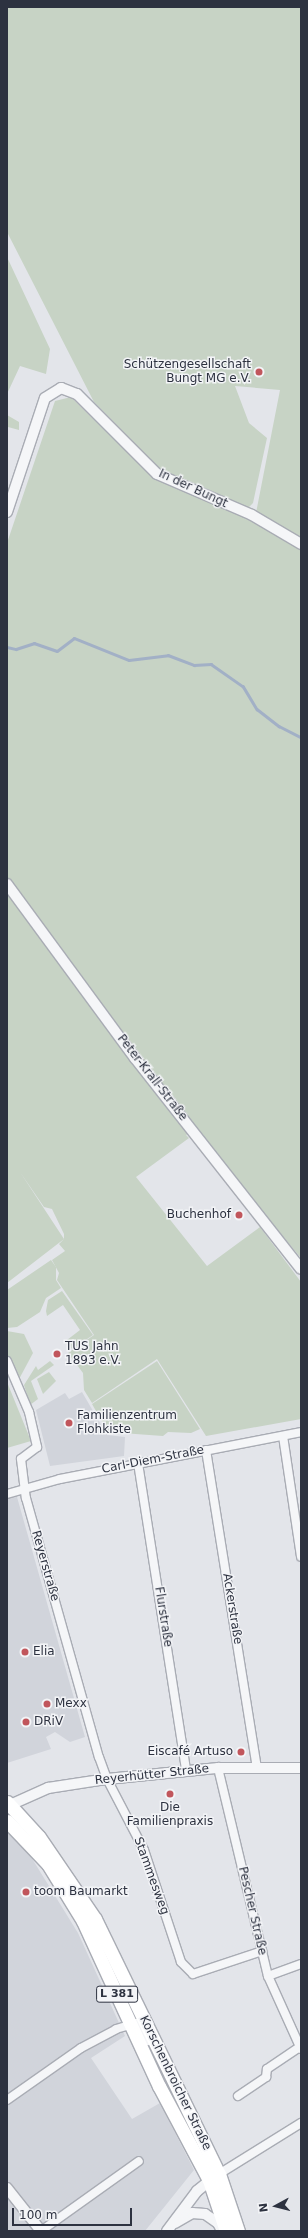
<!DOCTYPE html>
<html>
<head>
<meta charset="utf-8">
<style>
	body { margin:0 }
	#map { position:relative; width:308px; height:2238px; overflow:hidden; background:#e3e5ea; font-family:"DejaVu Sans",sans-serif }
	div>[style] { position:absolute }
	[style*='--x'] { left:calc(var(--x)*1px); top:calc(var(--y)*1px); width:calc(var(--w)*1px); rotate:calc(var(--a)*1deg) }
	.built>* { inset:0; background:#d1d4db }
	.green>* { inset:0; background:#c7d3c5 }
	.stream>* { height:2.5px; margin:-1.25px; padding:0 1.25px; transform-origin:1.25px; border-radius:1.25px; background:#a2b0c6 }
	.roads { filter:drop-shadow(1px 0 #a9acb4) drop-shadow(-1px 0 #a9acb4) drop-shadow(0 1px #a9acb4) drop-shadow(0 -1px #a9acb4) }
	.minor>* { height:8px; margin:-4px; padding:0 4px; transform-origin:4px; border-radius:4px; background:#f5f6f8 }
	.tertiary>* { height:10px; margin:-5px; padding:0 5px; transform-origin:5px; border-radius:5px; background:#f5f6f8 }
	.primary>* { height:13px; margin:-6.5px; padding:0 6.5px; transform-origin:6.5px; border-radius:6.5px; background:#fff }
	.dots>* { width:11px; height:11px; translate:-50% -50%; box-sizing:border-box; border:2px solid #f3f4f7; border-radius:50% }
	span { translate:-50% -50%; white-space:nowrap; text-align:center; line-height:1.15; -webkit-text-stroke:3px #f3f4f7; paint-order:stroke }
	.shield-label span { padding:1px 3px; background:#f3f4f7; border:1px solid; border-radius:3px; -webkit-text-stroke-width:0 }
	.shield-label { font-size:11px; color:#2d3240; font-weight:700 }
	.poi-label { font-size:12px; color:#2d3240 }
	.right { translate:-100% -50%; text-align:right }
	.left { translate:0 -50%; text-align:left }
	.street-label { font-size:12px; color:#2d3240 }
	.frame { position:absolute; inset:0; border:8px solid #2d3240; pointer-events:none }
	.north { position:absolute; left:256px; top:2186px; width:40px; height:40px; -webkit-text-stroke:3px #f3f4f7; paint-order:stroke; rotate:263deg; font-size:11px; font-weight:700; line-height:16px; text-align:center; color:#2d3240 }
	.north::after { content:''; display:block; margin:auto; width:14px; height:18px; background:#2d3240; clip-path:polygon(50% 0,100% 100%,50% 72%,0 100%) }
	.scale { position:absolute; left:12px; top:2208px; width:120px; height:18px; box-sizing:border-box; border:2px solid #2d3240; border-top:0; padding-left:5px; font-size:12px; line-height:14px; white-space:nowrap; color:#2d3240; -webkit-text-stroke:3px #f3f4f7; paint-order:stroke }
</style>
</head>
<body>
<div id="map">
	<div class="built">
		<i style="clip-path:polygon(82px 1392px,107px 1435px,125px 1437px,124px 1456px,50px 1466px,36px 1410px,65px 1393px,69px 1399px)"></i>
		<i style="clip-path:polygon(17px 1497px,85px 1737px,70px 1742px,55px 1732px,46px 1737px,51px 1749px,7px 1763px,7px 1498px)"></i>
		<i style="clip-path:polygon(7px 1828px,23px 1844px,78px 1933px,125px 2036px,91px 2058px,132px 2119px,160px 2103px,194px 2170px,145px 2231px,7px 2231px)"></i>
	</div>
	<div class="green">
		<i style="clip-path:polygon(7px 7px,301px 7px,301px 1258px,193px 1131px,186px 1135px,189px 1138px,136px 1177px,207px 1266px,260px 1227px,301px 1282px,301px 1419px,206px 1436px,157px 1359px,92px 1403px,84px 1390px,83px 1373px,68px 1353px,94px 1335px,57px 1280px,59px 1273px,52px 1260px,65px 1251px,59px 1244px,64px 1239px,64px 1234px,52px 1209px,44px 1207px,20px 1172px,64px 1239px,7px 1283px,7px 543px,55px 401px,71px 397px,153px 478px,256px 513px,280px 390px,235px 386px,249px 423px,267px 438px,253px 503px,247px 509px,160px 469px,94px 402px,7px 232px)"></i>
		<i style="clip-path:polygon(7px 257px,50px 349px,46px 374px,20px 366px,7px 394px)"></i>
		<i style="clip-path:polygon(7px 415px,19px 422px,19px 430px,8px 427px,7px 431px)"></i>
		<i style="clip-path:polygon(51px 1260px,56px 1267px,56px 1280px,61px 1288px,46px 1298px,40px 1312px,17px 1327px,7px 1328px,7px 1290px)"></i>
		<i style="clip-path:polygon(62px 1291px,93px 1335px,72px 1349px,67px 1340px,80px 1330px,63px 1305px,47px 1316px,46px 1311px,48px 1300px)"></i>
		<i style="clip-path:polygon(7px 1331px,24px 1334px,33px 1353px,18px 1381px,7px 1357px)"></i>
		<i style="clip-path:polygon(50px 1361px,54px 1365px,31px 1381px,38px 1399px,30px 1405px,24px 1385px,36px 1366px,38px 1370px)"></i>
		<i style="clip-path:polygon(157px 1361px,200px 1429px,191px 1433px,168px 1432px,163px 1436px,108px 1432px,92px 1404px)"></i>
		<i style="clip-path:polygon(49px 1372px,56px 1381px,43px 1394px,37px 1379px)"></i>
		<i style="clip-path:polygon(7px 1382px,31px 1441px,7px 1448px)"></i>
	</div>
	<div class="stream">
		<i style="--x:7;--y:647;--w:9;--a:13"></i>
		<i style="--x:16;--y:649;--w:19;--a:-18"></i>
		<i style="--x:34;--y:643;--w:24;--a:19"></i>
		<i style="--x:57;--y:651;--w:21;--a:-37"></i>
		<i style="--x:74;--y:638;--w:59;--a:21.8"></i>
		<i style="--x:129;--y:660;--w:39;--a:-7"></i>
		<i style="--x:168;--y:655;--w:28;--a:21"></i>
		<i style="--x:194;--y:665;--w:17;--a:-3"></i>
		<i style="--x:211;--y:664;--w:39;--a:35"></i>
		<i style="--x:243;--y:686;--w:27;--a:59"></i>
		<i style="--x:257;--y:709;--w:28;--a:38"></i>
		<i style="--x:279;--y:726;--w:25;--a:27"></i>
	</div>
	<div class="roads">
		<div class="minor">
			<i style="--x:7;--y:1361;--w:56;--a:66.7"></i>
			<i style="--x:29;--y:1412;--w:36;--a:77"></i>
			<i style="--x:37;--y:1447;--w:20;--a:143"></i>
			<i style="--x:21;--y:1459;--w:39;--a:83"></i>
			<i style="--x:26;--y:1498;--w:269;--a:74.3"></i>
			<i style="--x:99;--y:1757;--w:23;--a:70"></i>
			<i style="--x:107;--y:1779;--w:80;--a:62.5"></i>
			<i style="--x:144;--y:1850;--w:118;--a:71.7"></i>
			<i style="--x:181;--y:1962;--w:17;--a:45"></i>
			<i style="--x:193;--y:1974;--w:73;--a:-18.4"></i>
			<i style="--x:283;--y:1436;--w:122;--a:81.5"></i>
			<i style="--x:206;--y:1450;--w:322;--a:80.9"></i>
			<i style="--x:138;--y:1463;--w:312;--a:81.1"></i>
			<i style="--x:7;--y:1494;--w:55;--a:-15.8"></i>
			<i style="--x:60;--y:1479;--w:246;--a:-11"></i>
			<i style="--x:218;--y:1768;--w:214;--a:76.5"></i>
			<i style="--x:268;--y:1976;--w:80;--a:65.7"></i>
			<i style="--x:268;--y:1976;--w:35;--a:-20"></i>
			<i style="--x:238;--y:2096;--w:34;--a:-34"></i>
			<i style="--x:266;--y:2077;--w:8;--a:-83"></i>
			<i style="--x:267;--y:2069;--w:40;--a:-34"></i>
			<i style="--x:7;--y:2100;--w:90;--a:-35.1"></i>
			<i style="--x:81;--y:2048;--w:40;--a:-28"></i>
			<i style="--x:116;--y:2029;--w:22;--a:-16"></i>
			<i style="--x:137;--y:2023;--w:21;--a:59"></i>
			<i style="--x:219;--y:2174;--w:97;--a:-31.9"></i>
			<i style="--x:41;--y:2231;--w:120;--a:-35.5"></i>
		</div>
		<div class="tertiary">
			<i style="--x:7;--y:512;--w:120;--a:-71.6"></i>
			<i style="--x:45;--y:398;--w:19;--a:-32"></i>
			<i style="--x:61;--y:388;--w:17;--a:21"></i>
			<i style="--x:77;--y:394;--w:113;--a:45"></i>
			<i style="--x:157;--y:474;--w:103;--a:23.3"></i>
			<i style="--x:252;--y:515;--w:57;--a:30.6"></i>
			<i style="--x:7;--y:884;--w:216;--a:53.7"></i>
			<i style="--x:135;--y:1058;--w:268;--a:51.8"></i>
			<i style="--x:10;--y:1805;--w:42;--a:-24.1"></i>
			<i style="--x:48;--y:1788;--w:60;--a:-8.7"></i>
			<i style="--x:107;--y:1779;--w:112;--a:-5.7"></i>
			<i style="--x:218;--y:1768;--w:83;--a:0"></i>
			<i style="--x:7;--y:2188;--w:55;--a:51.7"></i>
			<i style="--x:175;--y:2223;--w:20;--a:-30"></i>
			<i style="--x:192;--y:2213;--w:13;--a:4"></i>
			<i style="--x:205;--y:2214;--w:16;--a:35"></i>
			<i style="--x:218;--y:2223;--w:9;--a:63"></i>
			<i style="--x:167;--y:2231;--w:50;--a:-53.1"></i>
			<i style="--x:197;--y:2191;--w:22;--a:-39"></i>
		</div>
		<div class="primary">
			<i style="--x:7;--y:1802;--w:47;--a:47.6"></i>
			<i style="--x:39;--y:1837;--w:99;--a:55.7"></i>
			<i style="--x:95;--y:1919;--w:284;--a:64.1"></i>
			<i style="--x:219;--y:2174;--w:60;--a:71.6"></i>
			<i style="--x:7;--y:1821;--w:59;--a:46.4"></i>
			<i style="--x:48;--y:1864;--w:67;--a:58.4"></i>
			<i style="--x:83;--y:1921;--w:182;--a:65.3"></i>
			<i style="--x:159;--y:2086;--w:106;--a:62"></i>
			<i style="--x:209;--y:2180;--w:54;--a:71.6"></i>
		</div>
	</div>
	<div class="dots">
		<i style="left:259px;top:372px;background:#c1565c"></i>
		<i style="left:239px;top:1215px;background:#c1565c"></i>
		<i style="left:57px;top:1354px;background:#c1565c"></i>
		<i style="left:69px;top:1423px;background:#c1565c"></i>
		<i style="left:25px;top:1652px;background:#c1565c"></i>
		<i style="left:47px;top:1704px;background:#c1565c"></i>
		<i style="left:26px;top:1722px;background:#c1565c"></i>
		<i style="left:241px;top:1752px;background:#c1565c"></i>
		<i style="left:170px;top:1794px;background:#c1565c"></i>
		<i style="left:26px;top:1892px;background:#c1565c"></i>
	</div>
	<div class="shield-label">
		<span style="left:117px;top:1994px">L 381</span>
	</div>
	<div class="poi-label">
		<span class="right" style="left:251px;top:372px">Schützengesellschaft<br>Bungt MG e.V.</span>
		<span class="right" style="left:231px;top:1215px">Buchenhof</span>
		<span class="left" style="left:65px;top:1354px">TUS Jahn<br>1893 e.V.</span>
		<span class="left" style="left:77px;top:1423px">Familienzentrum<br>Flohkiste</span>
		<span class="left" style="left:33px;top:1652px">Elia</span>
		<span class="left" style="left:55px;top:1704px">Mexx</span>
		<span class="left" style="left:34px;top:1722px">DRiV</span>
		<span class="right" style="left:233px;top:1752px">Eiscafé Artuso</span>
		<span style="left:170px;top:1815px">Die<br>Familienpraxis</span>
		<span class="left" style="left:34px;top:1892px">toom Baumarkt</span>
	</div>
	<div class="street-label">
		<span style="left:193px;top:489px;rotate:25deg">In der Bungt</span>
		<span style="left:152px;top:1078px;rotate:52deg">Peter-Krall-Straße</span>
		<span style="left:153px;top:1460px;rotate:-11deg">Carl-Diem-Straße</span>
		<span style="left:45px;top:1566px;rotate:74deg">Reyerstraße</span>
		<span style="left:232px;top:1609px;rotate:81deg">Ackerstraße</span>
		<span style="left:163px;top:1617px;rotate:81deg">Flurstraße</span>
		<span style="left:152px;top:1775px;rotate:-6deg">Reyerhütter Straße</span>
		<span style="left:151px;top:1876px;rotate:70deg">Stammesweg</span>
		<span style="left:252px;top:1911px;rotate:77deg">Pescher Straße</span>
		<span style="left:175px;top:2083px;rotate:64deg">Korschenbroicher Straße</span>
	</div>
	<div class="frame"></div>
	<div class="north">N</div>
	<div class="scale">100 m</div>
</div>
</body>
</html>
